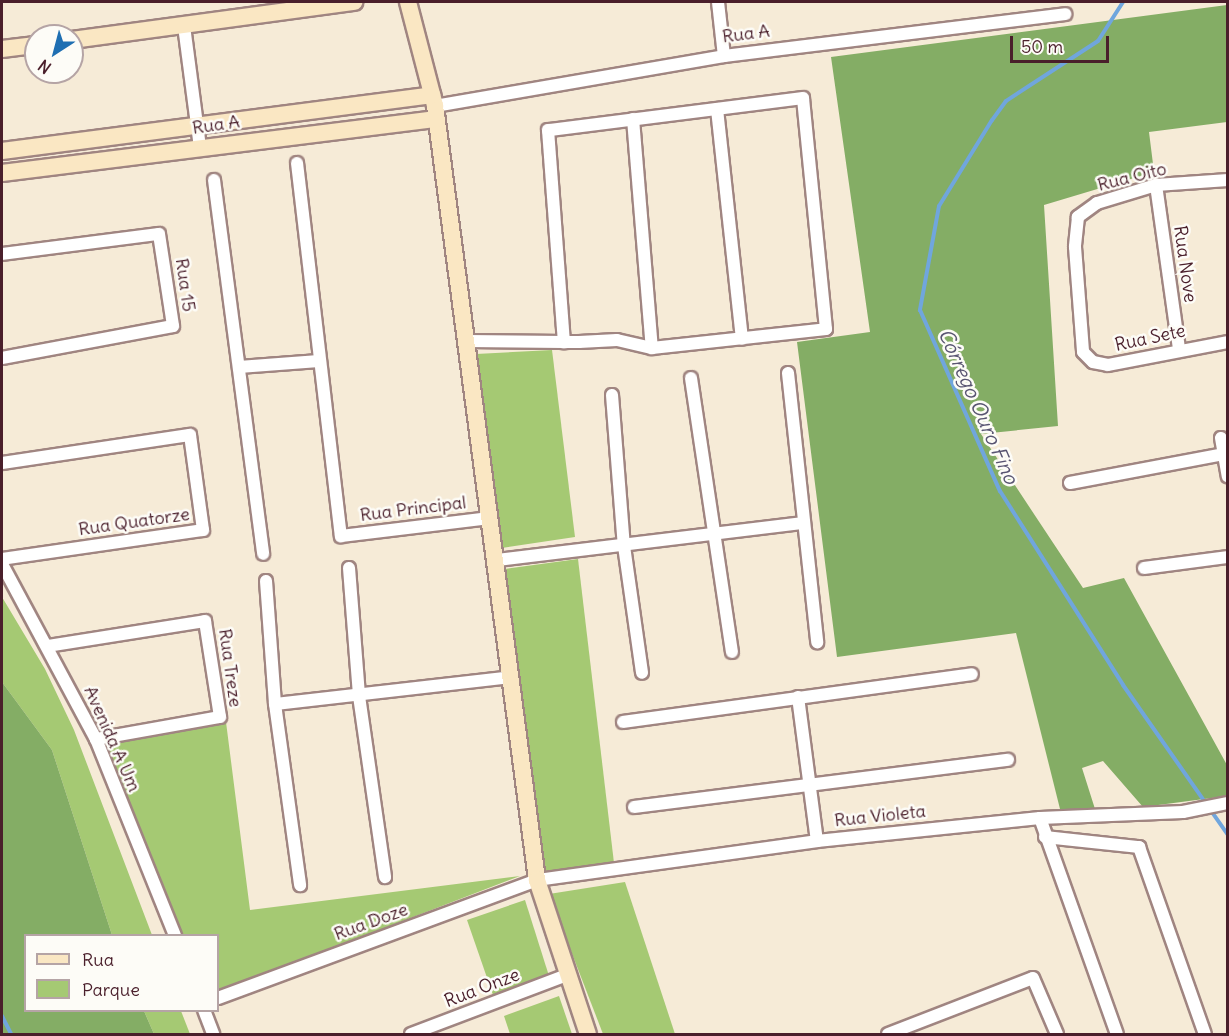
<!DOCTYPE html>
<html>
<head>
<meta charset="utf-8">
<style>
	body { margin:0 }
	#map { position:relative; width:1229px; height:1036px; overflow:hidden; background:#f6ebd7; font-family:Delius,sans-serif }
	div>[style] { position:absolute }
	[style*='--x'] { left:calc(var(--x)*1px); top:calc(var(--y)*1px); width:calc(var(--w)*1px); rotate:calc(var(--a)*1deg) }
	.green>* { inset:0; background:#a5c973 }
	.forest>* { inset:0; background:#84ad65 }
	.stream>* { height:4px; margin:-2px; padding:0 2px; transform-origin:2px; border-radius:2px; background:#70a6dd }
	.roads { filter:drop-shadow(2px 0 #a08581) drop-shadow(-2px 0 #a08581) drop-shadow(0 2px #a08581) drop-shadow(0 -2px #a08581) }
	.street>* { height:12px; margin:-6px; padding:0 6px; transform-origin:6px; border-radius:6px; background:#fff }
	.secondary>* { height:16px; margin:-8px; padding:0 8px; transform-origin:8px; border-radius:8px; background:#fae7c3 }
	span { translate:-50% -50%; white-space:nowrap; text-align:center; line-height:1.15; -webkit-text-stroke:5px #fdfcf7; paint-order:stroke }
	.street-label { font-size:18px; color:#4a1f2b }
	.water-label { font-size:20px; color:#595572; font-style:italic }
	.frame { position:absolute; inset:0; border:3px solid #4a1f2b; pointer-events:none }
	.legend { position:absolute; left:24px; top:934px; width:195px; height:78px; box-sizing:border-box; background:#fdfcf7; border:2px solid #b5a4a5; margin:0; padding:8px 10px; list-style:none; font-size:18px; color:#4a1f2b }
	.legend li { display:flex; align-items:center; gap:12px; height:30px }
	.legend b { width:30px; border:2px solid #b5a4a5 }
	.north { position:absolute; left:24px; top:24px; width:60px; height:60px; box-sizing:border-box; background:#fdfcf7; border:2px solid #b5a4a5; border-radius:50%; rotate:216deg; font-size:16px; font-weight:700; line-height:24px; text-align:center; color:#4a1f2b }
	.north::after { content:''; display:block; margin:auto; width:21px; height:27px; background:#1f6fb2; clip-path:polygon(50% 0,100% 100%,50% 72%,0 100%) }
	.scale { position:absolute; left:1010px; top:36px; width:99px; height:27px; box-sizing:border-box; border:3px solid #4a1f2b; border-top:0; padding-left:8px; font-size:18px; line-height:21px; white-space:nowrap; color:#4a1f2b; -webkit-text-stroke:4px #fdfcf7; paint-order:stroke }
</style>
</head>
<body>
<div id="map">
	<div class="green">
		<i style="clip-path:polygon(552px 350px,575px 537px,502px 548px,476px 354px)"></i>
		<i style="clip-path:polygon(578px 559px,614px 863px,545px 874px,505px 569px)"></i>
		<i style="clip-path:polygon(2px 597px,45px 669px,74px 730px,152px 935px,112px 935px,52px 750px,2px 682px)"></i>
		<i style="clip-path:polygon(226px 722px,250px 910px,520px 876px,218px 992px,218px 936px,181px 935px,104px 745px)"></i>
		<i style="clip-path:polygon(625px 882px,675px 1034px,603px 1034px,549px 894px)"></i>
		<i style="clip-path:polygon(525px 900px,549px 976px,493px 995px,467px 920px)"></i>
		<i style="clip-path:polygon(559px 996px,572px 1034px,510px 1034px,504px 1016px)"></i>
		<i style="clip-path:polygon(144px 1011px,181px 1011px,190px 1034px,154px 1034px)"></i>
	</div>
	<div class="forest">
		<i style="clip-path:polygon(1227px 5px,1227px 122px,1149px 132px,1154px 172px,1044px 205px,1058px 426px,981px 434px,1083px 588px,1124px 578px,1227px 765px,1227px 796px,1143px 807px,1103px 761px,1082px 768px,1095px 809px,1060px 809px,1016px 633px,837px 657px,797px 342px,870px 332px,831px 57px)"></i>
		<i style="clip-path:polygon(2px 682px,52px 750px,112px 935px,26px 936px,26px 1010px,144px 1011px,154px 1034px,2px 1034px)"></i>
	</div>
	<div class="stream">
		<i style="--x:1123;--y:2;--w:46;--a:122.7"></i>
		<i style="--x:1098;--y:41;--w:110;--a:146.9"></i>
		<i style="--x:1006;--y:101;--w:24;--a:126"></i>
		<i style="--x:992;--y:120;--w:101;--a:121.6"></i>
		<i style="--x:939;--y:206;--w:106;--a:100.4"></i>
		<i style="--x:920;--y:310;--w:198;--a:66.2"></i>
		<i style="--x:1000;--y:491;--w:230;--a:57.6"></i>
		<i style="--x:1123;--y:685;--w:183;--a:55"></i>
		<i style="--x:2;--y:1016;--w:20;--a:63"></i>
	</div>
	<div class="roads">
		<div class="street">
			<i style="--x:718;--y:2;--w:54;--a:83.7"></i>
			<i style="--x:184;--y:26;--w:122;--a:82.5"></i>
			<i style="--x:435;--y:106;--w:293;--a:-9.8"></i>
			<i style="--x:724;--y:56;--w:344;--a:-7"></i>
			<i style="--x:717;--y:109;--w:231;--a:83.8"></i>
			<i style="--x:633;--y:119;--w:230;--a:85.3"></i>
			<i style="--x:297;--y:163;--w:376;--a:83.3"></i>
			<i style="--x:341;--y:536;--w:150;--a:-6.9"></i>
			<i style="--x:214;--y:180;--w:377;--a:82.5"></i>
			<i style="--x:1228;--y:180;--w:72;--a:176"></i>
			<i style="--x:1156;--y:185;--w:62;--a:163"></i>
			<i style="--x:1097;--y:203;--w:24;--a:144"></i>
			<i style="--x:1078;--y:217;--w:30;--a:96"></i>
			<i style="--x:1075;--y:247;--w:105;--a:85.6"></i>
			<i style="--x:1083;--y:352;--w:14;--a:45"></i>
			<i style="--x:1093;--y:362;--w:15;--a:11"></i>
			<i style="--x:1108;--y:365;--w:122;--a:-10.9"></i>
			<i style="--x:1156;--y:185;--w:165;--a:82"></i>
			<i style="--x:2;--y:254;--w:158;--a:-7.3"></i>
			<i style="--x:159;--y:234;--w:93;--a:81.3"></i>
			<i style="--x:173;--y:326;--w:174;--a:169.4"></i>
			<i style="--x:467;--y:341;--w:97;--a:0.6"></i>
			<i style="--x:564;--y:342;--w:15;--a:0"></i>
			<i style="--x:579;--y:342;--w:38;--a:-3"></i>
			<i style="--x:617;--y:340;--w:36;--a:13"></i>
			<i style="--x:652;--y:348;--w:175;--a:-6.2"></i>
			<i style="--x:826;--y:329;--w:232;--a:-95.7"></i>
			<i style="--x:803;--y:98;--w:257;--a:172.8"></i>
			<i style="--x:548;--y:130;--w:213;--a:85.7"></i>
			<i style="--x:239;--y:367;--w:80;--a:-4.3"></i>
			<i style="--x:788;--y:373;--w:271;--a:83.8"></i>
			<i style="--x:691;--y:378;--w:277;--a:81.5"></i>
			<i style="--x:612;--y:395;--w:151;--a:85.5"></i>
			<i style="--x:624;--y:546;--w:128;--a:81.9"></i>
			<i style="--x:1221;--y:438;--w:39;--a:80"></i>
			<i style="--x:2;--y:463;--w:190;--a:-8.5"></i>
			<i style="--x:190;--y:435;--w:96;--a:82.2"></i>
			<i style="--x:203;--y:530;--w:203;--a:171.8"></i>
			<i style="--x:1070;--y:483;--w:156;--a:-10.7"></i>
			<i style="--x:497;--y:560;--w:309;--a:-6.9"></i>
			<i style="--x:2;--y:564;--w:199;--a:61.8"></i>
			<i style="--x:96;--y:739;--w:212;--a:68.1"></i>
			<i style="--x:349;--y:568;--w:128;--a:85.5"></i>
			<i style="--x:359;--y:696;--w:183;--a:81.8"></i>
			<i style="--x:1144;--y:568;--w:85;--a:-7.5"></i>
			<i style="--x:266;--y:581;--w:123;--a:85.8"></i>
			<i style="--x:275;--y:704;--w:183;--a:82.1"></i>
			<i style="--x:48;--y:646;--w:159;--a:-9"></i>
			<i style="--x:205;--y:621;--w:97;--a:81.1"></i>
			<i style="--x:220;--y:717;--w:126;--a:169.9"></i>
			<i style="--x:798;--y:697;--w:145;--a:82.5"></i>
			<i style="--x:275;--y:704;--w:238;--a:-6.5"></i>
			<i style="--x:623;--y:722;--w:352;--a:-7.8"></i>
			<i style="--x:634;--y:807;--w:377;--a:-7.2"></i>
			<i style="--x:1040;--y:818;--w:229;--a:70.4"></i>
			<i style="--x:1045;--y:837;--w:95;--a:6.1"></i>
			<i style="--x:1139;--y:847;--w:198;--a:70.6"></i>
			<i style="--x:218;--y:998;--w:340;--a:-20.3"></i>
			<i style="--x:537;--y:880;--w:283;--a:-7.9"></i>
			<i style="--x:817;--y:841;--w:224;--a:-5.9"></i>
			<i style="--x:1040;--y:818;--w:143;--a:-2.4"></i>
			<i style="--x:1183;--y:812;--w:46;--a:-11.3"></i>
			<i style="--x:204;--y:1010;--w:26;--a:69"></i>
			<i style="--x:411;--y:1034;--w:167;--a:-20.7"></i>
			<i style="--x:888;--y:1034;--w:155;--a:-21.1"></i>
			<i style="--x:1033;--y:978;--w:61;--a:66.8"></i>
		</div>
		<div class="secondary">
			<i style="--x:408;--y:2;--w:107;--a:75.4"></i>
			<i style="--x:435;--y:106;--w:781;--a:82.49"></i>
			<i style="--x:537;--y:880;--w:162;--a:71.7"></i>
			<i style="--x:72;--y:40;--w:285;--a:-7.7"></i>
			<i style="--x:2;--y:49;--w:34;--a:-7"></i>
			<i style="--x:2;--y:151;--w:434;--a:-7.4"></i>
			<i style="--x:2;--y:173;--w:438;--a:-7.1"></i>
		</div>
	</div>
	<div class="street-label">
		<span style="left:746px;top:34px;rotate:-7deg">Rua A</span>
		<span style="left:216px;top:125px;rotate:-8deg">Rua A</span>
		<span style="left:1132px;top:177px;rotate:-14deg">Rua Oito</span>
		<span style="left:1185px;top:264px;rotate:82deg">Rua Nove</span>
		<span style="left:185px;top:285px;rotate:82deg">Rua 15</span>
		<span style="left:1150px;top:338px;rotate:-12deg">Rua Sete</span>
		<span style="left:413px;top:509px;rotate:-7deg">Rua Principal</span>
		<span style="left:134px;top:522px;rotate:-8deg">Rua Quatorze</span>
		<span style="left:230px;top:668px;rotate:82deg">Rua Treze</span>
		<span style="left:112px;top:739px;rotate:66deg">Avenida A Um</span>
		<span style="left:880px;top:816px;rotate:-6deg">Rua Violeta</span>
		<span style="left:371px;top:922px;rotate:-20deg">Rua Doze</span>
		<span style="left:482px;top:988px;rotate:-21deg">Rua Onze</span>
	</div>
	<div class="water-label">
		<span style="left:979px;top:406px;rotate:66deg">Córrego Ouro Fino</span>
	</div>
	<div class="frame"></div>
	<ul class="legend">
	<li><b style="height:8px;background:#fae7c3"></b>Rua</li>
	<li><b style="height:16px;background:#a5c973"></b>Parque</li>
	</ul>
	<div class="north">N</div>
	<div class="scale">50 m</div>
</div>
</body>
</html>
